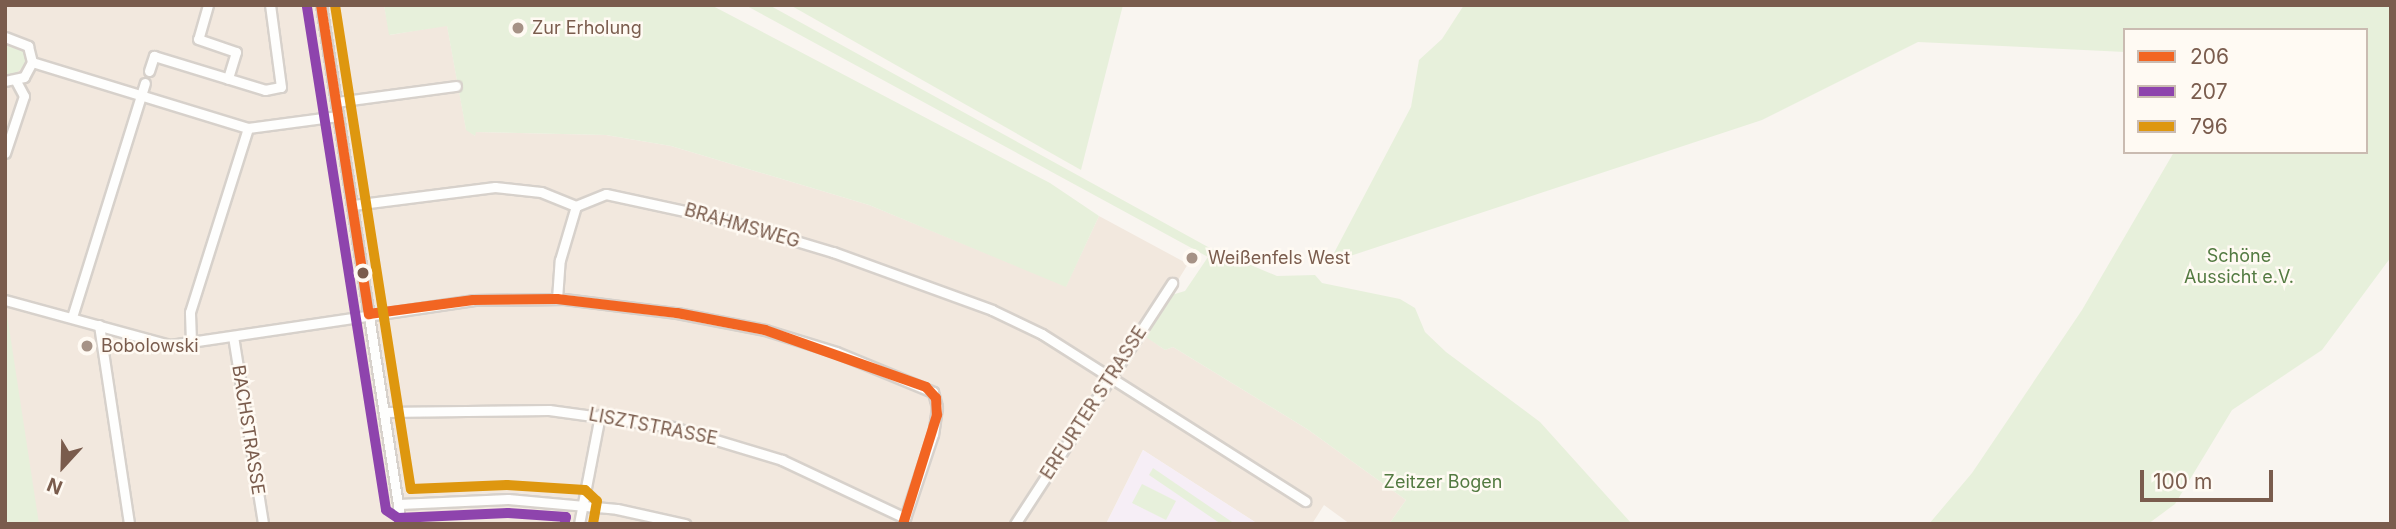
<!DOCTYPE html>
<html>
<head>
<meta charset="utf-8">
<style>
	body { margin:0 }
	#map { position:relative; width:2396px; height:529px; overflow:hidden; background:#f9f5f0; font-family:Inter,sans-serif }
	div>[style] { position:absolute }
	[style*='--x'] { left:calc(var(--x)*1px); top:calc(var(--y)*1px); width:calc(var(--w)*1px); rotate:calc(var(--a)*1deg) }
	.residential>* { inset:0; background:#f2e8de }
	.education>* { inset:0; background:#f6eef6 }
	.green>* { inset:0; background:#e7f0db }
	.roads { filter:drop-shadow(2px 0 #d7d1cb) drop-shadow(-2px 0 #d7d1cb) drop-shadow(0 2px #d7d1cb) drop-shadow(0 -2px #d7d1cb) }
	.street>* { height:9px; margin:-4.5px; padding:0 4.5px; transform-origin:4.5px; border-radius:4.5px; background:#fefefd }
	.bus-1>* { height:10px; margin:-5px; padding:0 5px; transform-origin:5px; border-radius:5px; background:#f26522 }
	.bus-2>* { height:10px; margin:-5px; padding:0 5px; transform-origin:5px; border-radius:5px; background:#8e44ad }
	.bus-3>* { height:10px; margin:-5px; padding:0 5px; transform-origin:5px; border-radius:5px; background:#de970f }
	.dots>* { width:19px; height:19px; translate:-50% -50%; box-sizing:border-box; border:4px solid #fffaf3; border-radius:50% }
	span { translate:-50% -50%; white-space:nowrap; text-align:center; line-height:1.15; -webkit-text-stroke:5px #fffaf3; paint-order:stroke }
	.poi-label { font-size:18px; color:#7a5c4d }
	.left { translate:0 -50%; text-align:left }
	.street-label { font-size:18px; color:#7a5c4d }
	.park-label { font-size:18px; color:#537a41 }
	.frame { position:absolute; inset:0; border:7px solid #7a5c4d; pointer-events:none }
	.legend { position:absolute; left:2123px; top:28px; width:245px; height:126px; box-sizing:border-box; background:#fffaf3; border:2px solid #cabbb1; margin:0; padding:9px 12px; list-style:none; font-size:21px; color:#7a5c4d }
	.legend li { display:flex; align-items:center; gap:14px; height:35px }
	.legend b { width:35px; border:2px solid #cabbb1 }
	.north { position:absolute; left:28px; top:431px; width:70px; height:70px; -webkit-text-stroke:5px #fffaf3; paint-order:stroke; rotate:202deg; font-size:19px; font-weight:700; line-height:28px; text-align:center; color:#7a5c4d }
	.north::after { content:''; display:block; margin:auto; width:24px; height:32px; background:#7a5c4d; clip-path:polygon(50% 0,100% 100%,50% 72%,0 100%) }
	.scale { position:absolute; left:2140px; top:470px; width:133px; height:32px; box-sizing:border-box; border:4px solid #7a5c4d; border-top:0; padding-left:9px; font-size:21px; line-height:24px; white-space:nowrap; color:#7a5c4d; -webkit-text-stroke:5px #fffaf3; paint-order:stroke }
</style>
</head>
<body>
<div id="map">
	<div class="residential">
		<i style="clip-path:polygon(5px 5px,384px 5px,390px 35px,447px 25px,466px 129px,475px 136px,475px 132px,606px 135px,671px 146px,869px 205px,1066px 286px,1099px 216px,1188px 264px,1144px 335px,1165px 350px,1173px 347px,1307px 429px,1406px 500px,1389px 524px,1350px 524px,1324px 505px,1312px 524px,1258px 524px,1143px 450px,1106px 524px,5px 524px)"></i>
	</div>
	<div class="education">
		<i style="clip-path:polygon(1143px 450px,1258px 524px,1106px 524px)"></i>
	</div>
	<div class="green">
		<i style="clip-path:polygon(384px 5px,711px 5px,1050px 183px,1099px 216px,1066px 287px,869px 205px,671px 146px,606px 135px,476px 132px,475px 136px,466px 130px,447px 26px,389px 35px)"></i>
		<i style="clip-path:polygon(745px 5px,769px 5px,1208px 247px,1277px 276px,1315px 275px,1322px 283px,1400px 299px,1415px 308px,1425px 332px,1446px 352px,1540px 422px,1632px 524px,1389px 524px,1406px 500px,1307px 429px,1173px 347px,1165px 350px,1143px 335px,1168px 296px,1185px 291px,1208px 257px)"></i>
		<i style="clip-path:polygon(790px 5px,1123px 5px,1081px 170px)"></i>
		<i style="clip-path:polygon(1464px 5px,2391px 5px,2391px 257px,2322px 350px,2232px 410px,2175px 504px,2148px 524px,1929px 524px,1972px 473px,2082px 310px,2174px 152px,2366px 152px,2366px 30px,2125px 30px,2125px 52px,1918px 42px,1762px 120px,1338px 260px,1334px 253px,1411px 107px,1419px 60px,1442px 39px)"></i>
		<i style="clip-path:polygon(5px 43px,20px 46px,25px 55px,25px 65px,14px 75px,5px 76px)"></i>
		<i style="clip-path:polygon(5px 310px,8px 321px,39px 524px,5px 524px)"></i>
		<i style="clip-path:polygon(1153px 468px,1235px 524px,1221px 524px,1149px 475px)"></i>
		<i style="clip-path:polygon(1142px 484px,1176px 501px,1166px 520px,1132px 503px)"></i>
	</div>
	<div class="roads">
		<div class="street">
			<i style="--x:208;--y:5;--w:35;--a:106"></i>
			<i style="--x:198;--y:39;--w:40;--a:18.9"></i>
			<i style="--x:236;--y:52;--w:28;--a:107"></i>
			<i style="--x:321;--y:5;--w:525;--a:81.24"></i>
			<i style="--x:5;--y:37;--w:25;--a:21"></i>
			<i style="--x:28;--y:46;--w:16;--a:76"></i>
			<i style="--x:32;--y:62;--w:17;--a:118"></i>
			<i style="--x:24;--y:77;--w:19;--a:168"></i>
			<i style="--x:32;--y:62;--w:226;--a:17"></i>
			<i style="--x:248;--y:128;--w:91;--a:-7.6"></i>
			<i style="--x:149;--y:71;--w:16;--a:-72"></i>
			<i style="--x:154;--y:56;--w:116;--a:17"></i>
			<i style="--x:265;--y:90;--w:16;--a:-11"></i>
			<i style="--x:281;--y:87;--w:83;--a:-97.6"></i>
			<i style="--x:336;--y:102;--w:121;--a:-7.6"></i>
			<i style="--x:5;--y:153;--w:60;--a:-71.6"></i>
			<i style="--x:24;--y:96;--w:17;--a:-118"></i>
			<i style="--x:353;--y:205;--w:143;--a:-7.2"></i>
			<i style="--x:495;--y:187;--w:46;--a:6.2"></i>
			<i style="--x:541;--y:192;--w:38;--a:22"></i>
			<i style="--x:576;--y:206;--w:32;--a:-22"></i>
			<i style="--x:606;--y:194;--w:123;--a:12.2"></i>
			<i style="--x:726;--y:220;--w:112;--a:16.7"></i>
			<i style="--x:833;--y:252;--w:169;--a:20"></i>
			<i style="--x:992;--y:310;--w:55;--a:25.6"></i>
			<i style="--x:1042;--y:334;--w:312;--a:32.4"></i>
			<i style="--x:557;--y:299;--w:39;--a:-86"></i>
			<i style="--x:560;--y:260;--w:56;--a:-73.5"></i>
			<i style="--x:5;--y:300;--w:171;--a:15.3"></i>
			<i style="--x:170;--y:345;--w:306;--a:-8.4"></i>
			<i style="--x:473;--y:300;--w:91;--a:-0.6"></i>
			<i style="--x:564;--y:299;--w:114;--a:7.1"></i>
			<i style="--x:677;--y:313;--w:90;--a:10.9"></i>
			<i style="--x:765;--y:330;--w:74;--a:17.2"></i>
			<i style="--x:836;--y:352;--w:105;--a:22.4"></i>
			<i style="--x:933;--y:392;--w:16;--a:75"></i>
			<i style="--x:937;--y:407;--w:27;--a:98"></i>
			<i style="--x:933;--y:434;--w:95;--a:108.4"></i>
			<i style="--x:72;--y:317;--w:245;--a:-72.7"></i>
			<i style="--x:99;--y:325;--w:201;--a:81.4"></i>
			<i style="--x:233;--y:336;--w:190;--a:80.9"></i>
			<i style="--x:191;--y:342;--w:30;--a:-92"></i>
			<i style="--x:190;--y:312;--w:193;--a:-72.5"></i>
			<i style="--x:384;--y:412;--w:165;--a:-0.7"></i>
			<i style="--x:549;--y:410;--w:125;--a:7.8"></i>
			<i style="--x:673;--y:427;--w:114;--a:16.8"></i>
			<i style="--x:782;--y:460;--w:136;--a:25.2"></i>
			<i style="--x:399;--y:504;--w:109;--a:-2.6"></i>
			<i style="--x:508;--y:499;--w:109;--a:5.2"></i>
			<i style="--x:617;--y:509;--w:70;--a:12.4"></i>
			<i style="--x:579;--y:524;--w:111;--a:-79.1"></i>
			<i style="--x:1015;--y:524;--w:288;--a:-56.9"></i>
		</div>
	</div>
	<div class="bus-1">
		<i style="--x:321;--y:5;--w:313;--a:81.2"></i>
		<i style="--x:369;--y:314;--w:105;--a:-7.7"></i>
		<i style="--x:473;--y:300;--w:84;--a:-0.7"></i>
		<i style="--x:557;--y:299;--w:121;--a:6.7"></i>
		<i style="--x:677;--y:313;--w:90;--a:10.9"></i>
		<i style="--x:765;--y:330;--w:171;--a:19.5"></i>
		<i style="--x:926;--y:387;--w:15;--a:48"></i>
		<i style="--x:936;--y:398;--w:17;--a:87"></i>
		<i style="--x:937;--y:415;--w:114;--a:107.3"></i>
	</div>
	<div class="bus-2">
		<i style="--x:307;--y:7;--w:509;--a:81.07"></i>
		<i style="--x:386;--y:510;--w:14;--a:34"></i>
		<i style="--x:398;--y:518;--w:110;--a:-2.6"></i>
		<i style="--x:508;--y:513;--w:58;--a:3.9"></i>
		<i style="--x:566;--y:517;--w:4;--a:104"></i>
	</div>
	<div class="bus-3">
		<i style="--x:335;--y:5;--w:490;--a:81.1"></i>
		<i style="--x:411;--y:489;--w:96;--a:-2.4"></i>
		<i style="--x:507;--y:485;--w:78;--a:3.7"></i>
		<i style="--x:585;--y:490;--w:16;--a:43"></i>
		<i style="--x:597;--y:501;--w:23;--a:100"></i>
	</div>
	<div class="dots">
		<i style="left:518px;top:28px;background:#a69286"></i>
		<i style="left:1192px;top:258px;background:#a69286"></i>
		<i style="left:363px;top:273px;background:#7a5c4d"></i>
		<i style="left:87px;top:346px;background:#a69286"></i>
	</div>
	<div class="poi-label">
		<span class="left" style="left:532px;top:28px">Zur Erholung</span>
		<span class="left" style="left:1208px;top:258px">Weißenfels West</span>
		<span class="left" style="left:101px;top:346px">Bobolowski</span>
	</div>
	<div class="street-label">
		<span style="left:742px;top:226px;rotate:16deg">BRAHMSWEG</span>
		<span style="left:1094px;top:403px;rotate:-57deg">ERFURTER STRASSE</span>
		<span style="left:653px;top:427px;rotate:11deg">LISZTSTRASSE</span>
		<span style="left:248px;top:430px;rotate:81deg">BACHSTRASSE</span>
	</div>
	<div class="park-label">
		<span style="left:2239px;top:267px">Schöne<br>Aussicht e.V.</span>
		<span style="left:1443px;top:482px">Zeitzer Bogen</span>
	</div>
	<div class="frame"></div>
	<ul class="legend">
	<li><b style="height:9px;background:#f26522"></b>206</li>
	<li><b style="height:9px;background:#8e44ad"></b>207</li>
	<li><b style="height:9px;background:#de970f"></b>796</li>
	</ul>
	<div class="north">N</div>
	<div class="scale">100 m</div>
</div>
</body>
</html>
